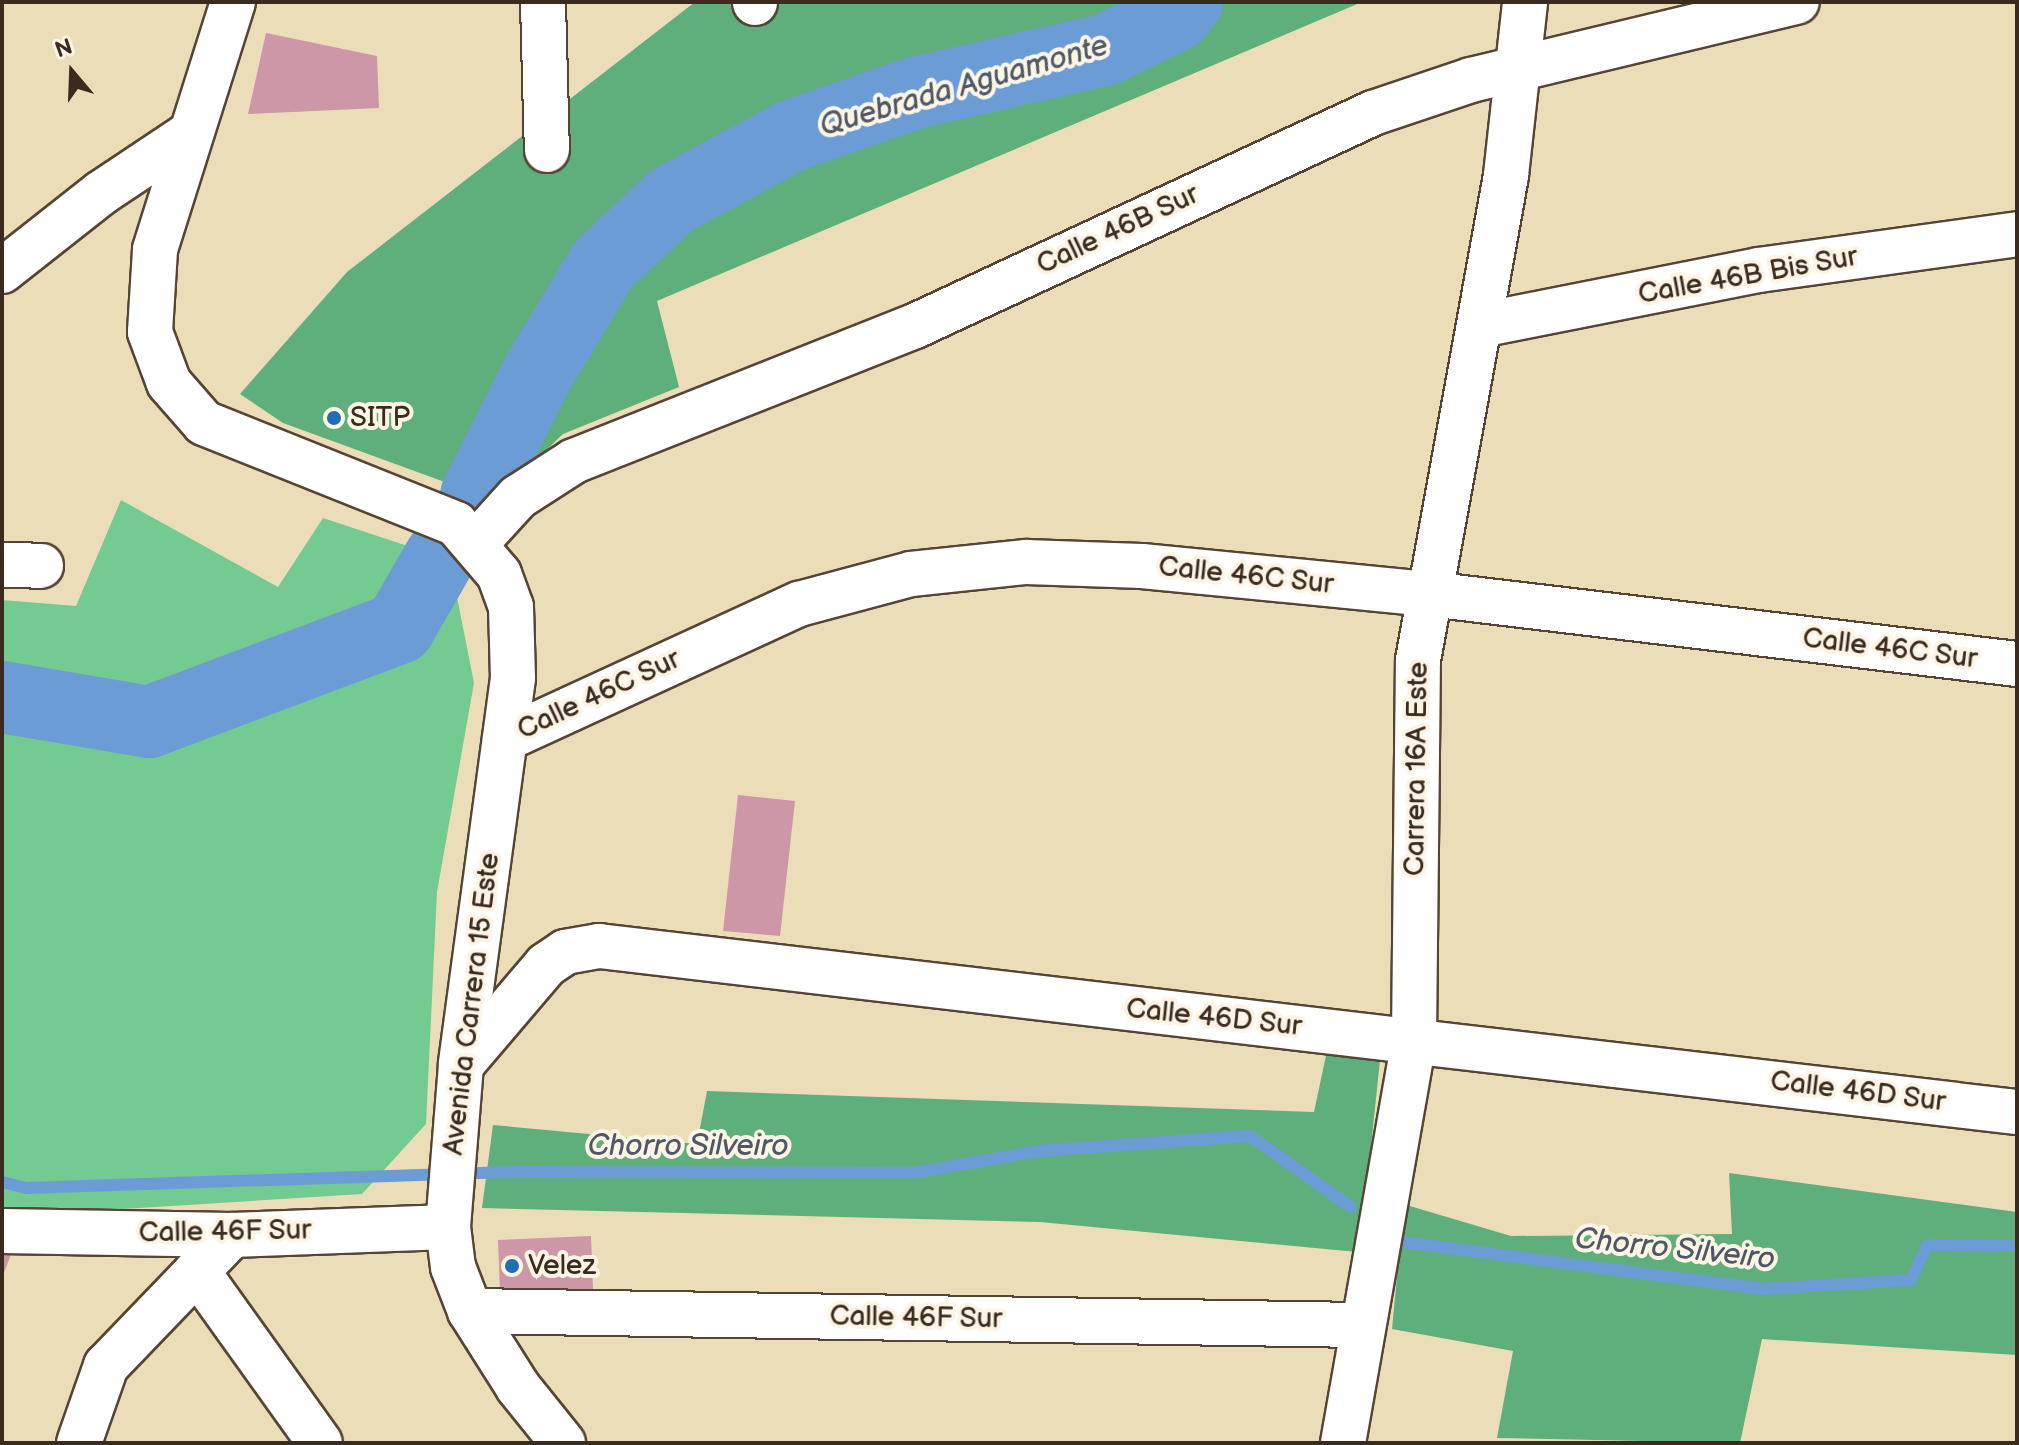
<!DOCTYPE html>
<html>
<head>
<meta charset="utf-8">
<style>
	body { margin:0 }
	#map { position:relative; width:2019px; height:1445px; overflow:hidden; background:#ecddb9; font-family:"Balsamiq Sans",sans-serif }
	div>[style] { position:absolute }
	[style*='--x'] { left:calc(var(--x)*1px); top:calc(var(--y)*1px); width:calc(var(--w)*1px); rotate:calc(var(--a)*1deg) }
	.green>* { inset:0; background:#73cb91 }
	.forest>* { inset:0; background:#5eaf7b }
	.stream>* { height:12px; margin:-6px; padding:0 6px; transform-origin:6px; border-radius:6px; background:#6b9cd5 }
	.river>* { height:72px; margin:-36px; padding:0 36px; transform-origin:36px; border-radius:36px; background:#6b9cd5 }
	.building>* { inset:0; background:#cd97a8 }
	.roads { filter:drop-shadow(2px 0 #564535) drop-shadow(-2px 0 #564535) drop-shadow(0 2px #564535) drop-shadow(0 -2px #564535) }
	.minor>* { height:44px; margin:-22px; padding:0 22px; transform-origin:22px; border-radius:22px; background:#fff }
	.major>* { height:44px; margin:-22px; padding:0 22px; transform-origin:22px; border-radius:22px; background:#fff }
	.dots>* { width:22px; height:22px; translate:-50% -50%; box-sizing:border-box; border:4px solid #fcf5e5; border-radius:50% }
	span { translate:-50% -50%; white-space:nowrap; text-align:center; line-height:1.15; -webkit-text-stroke:8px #fcf5e5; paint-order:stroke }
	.street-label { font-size:28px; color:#3b2a1e }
	.poi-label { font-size:28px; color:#3b2a1e }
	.left { translate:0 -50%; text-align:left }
	.water-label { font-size:30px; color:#4e5867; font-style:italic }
	.frame { position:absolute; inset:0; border:4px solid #3b2a1e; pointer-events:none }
	.north { position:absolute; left:32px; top:32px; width:80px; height:80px; -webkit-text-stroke:6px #fcf5e5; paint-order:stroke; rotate:341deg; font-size:22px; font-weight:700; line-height:32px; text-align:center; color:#3b2a1e }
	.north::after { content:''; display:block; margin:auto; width:28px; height:36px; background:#3b2a1e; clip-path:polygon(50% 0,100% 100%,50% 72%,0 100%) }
</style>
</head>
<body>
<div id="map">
	<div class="green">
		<i style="clip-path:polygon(121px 500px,278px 587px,323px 518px,429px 553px,453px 577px,474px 683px,437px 892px,426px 1124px,362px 1194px,75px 1212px,2px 1208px,2px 600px,76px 606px)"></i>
	</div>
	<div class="forest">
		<i style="clip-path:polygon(695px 2px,1362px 2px,657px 301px,679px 387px,563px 434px,494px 500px,283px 423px,240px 394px,347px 272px)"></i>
		<i style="clip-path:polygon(1328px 1046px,1381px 1051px,1366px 1193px,1511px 1236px,1732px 1234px,1729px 1173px,2017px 1212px,2017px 1355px,1762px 1339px,1740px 1443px,1497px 1438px,1513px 1351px,1392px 1329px,1399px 1256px,1040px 1222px,482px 1208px,493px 1125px,697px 1144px,707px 1091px,1314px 1112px)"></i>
	</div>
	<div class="stream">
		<i style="--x:2;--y:1182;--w:25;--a:14"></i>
		<i style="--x:26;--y:1188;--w:494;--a:-1.9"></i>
		<i style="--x:520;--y:1172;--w:393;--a:0.1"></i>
		<i style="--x:913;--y:1173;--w:129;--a:-9.8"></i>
		<i style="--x:1040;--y:1151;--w:211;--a:-4.1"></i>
		<i style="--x:1250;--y:1136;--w:123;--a:35.1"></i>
		<i style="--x:1401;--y:1242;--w:367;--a:7.4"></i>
		<i style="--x:1765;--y:1289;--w:146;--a:-3.5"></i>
		<i style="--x:1911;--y:1280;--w:38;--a:-65"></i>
		<i style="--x:1927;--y:1245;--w:90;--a:0.6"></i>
	</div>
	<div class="river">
		<i style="--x:476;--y:495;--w:139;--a:-63.1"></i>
		<i style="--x:539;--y:371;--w:124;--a:-58.9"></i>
		<i style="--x:603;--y:265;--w:93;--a:-43.3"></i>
		<i style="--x:671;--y:201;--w:136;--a:-28.4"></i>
		<i style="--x:791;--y:136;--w:131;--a:-19.1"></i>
		<i style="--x:915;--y:93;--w:195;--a:-12.8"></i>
		<i style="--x:1105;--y:50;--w:79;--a:-26.2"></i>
		<i style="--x:1176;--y:15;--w:17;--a:-50"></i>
		<i style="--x:2;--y:697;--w:149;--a:9.7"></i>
		<i style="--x:149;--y:722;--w:267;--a:-20.6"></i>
		<i style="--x:399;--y:628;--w:82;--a:-60"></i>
	</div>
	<div class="building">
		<i style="clip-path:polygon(266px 33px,377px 56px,379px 108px,248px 114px)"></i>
		<i style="clip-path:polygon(738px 795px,795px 801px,780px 936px,723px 931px)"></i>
		<i style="clip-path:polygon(591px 1236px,593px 1289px,500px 1292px,498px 1240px)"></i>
		<i style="clip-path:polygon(2px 1252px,12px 1252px,2px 1278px)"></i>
	</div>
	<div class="roads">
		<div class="minor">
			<i style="--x:543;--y:2;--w:148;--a:88.5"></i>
			<i style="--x:755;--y:3;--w:1;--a:-90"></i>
			<i style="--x:2;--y:271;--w:126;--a:-38.2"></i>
			<i style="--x:101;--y:193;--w:105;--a:-33.7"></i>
			<i style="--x:1481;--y:325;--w:283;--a:-11.2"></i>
			<i style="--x:1759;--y:270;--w:260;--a:-7.9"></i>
			<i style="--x:477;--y:542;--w:61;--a:-47.7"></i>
			<i style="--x:518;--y:497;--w:67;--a:-32.7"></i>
			<i style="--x:574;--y:461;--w:367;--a:-21.6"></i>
			<i style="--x:915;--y:326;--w:505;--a:-24.94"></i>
			<i style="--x:1373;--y:113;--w:103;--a:-18.6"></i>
			<i style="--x:1471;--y:80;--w:335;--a:-13.5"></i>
			<i style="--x:2;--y:565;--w:39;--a:1"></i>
			<i style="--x:505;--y:739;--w:324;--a:-24.7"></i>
			<i style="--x:799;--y:604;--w:116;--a:-15"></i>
			<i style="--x:911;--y:574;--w:116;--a:-6"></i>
			<i style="--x:1026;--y:562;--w:116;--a:2"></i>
			<i style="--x:1142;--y:566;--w:288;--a:5.6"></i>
			<i style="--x:1429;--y:594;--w:592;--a:6.79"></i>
			<i style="--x:461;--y:1065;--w:131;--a:-49.6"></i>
			<i style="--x:546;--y:965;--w:23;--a:-34"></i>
			<i style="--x:565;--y:952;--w:35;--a:-10"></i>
			<i style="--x:599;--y:946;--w:1428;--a:6.68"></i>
			<i style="--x:2;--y:1231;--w:230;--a:1"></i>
			<i style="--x:232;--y:1235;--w:216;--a:-2.1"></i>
			<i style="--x:197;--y:1271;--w:211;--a:54.4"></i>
			<i style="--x:470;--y:1311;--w:892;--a:0.9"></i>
			<i style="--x:79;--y:1443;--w:82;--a:-70.7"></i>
			<i style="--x:106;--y:1366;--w:182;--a:-46.1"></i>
			<i style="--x:1343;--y:1443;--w:410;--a:-80"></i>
			<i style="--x:1414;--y:1039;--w:379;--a:-89.4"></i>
			<i style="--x:1418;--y:660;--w:493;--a:-79.7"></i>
			<i style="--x:1506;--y:175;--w:174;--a:-83.7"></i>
		</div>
		<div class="major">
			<i style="--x:233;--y:2;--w:260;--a:107.5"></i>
			<i style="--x:155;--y:250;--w:82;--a:93.5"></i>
			<i style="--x:150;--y:332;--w:54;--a:69.6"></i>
			<i style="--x:169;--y:383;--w:53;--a:48.8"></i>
			<i style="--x:204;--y:423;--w:271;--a:21.8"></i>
			<i style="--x:456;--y:524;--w:66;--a:49.3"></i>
			<i style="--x:499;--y:574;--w:35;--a:70"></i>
			<i style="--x:511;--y:607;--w:71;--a:88.4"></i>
			<i style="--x:513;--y:678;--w:390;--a:97.7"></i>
			<i style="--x:461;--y:1065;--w:163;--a:94.6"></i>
			<i style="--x:448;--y:1227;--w:40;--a:82.9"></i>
			<i style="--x:453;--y:1267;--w:47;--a:68.9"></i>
			<i style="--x:470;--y:1311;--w:90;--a:57.7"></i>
			<i style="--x:518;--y:1387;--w:72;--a:51.2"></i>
		</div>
	</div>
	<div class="dots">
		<i style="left:334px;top:418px;background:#1f6fb2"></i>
		<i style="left:512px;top:1266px;background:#1f6fb2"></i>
	</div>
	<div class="street-label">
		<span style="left:1118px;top:230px;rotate:-25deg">Calle 46B Sur</span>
		<span style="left:1748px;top:276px;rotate:-10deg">Calle 46B Bis Sur</span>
		<span style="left:1246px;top:576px;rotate:6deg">Calle 46C Sur</span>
		<span style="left:1890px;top:649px;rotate:7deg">Calle 46C Sur</span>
		<span style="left:599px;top:695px;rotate:-25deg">Calle 46C Sur</span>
		<span style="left:1417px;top:769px;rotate:-89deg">Carrera 16A Este</span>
		<span style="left:472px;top:1004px;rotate:-83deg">Avenida Carrera 15 Este</span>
		<span style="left:1214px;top:1018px;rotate:6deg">Calle 46D Sur</span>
		<span style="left:1858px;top:1092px;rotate:7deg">Calle 46D Sur</span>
		<span style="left:225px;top:1232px;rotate:-1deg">Calle 46F Sur</span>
		<span style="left:916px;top:1318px;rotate:1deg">Calle 46F Sur</span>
	</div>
	<div class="poi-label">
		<span class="left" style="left:350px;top:418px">SITP</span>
		<span class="left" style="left:528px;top:1266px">Velez</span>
	</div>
	<div class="water-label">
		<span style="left:964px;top:86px;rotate:-16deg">Quebrada Aguamonte</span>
		<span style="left:688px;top:1146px">Chorro Silveiro</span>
		<span style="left:1675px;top:1249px;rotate:6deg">Chorro Silveiro</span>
	</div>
	<div class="frame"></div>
	<div class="north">N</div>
</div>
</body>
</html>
